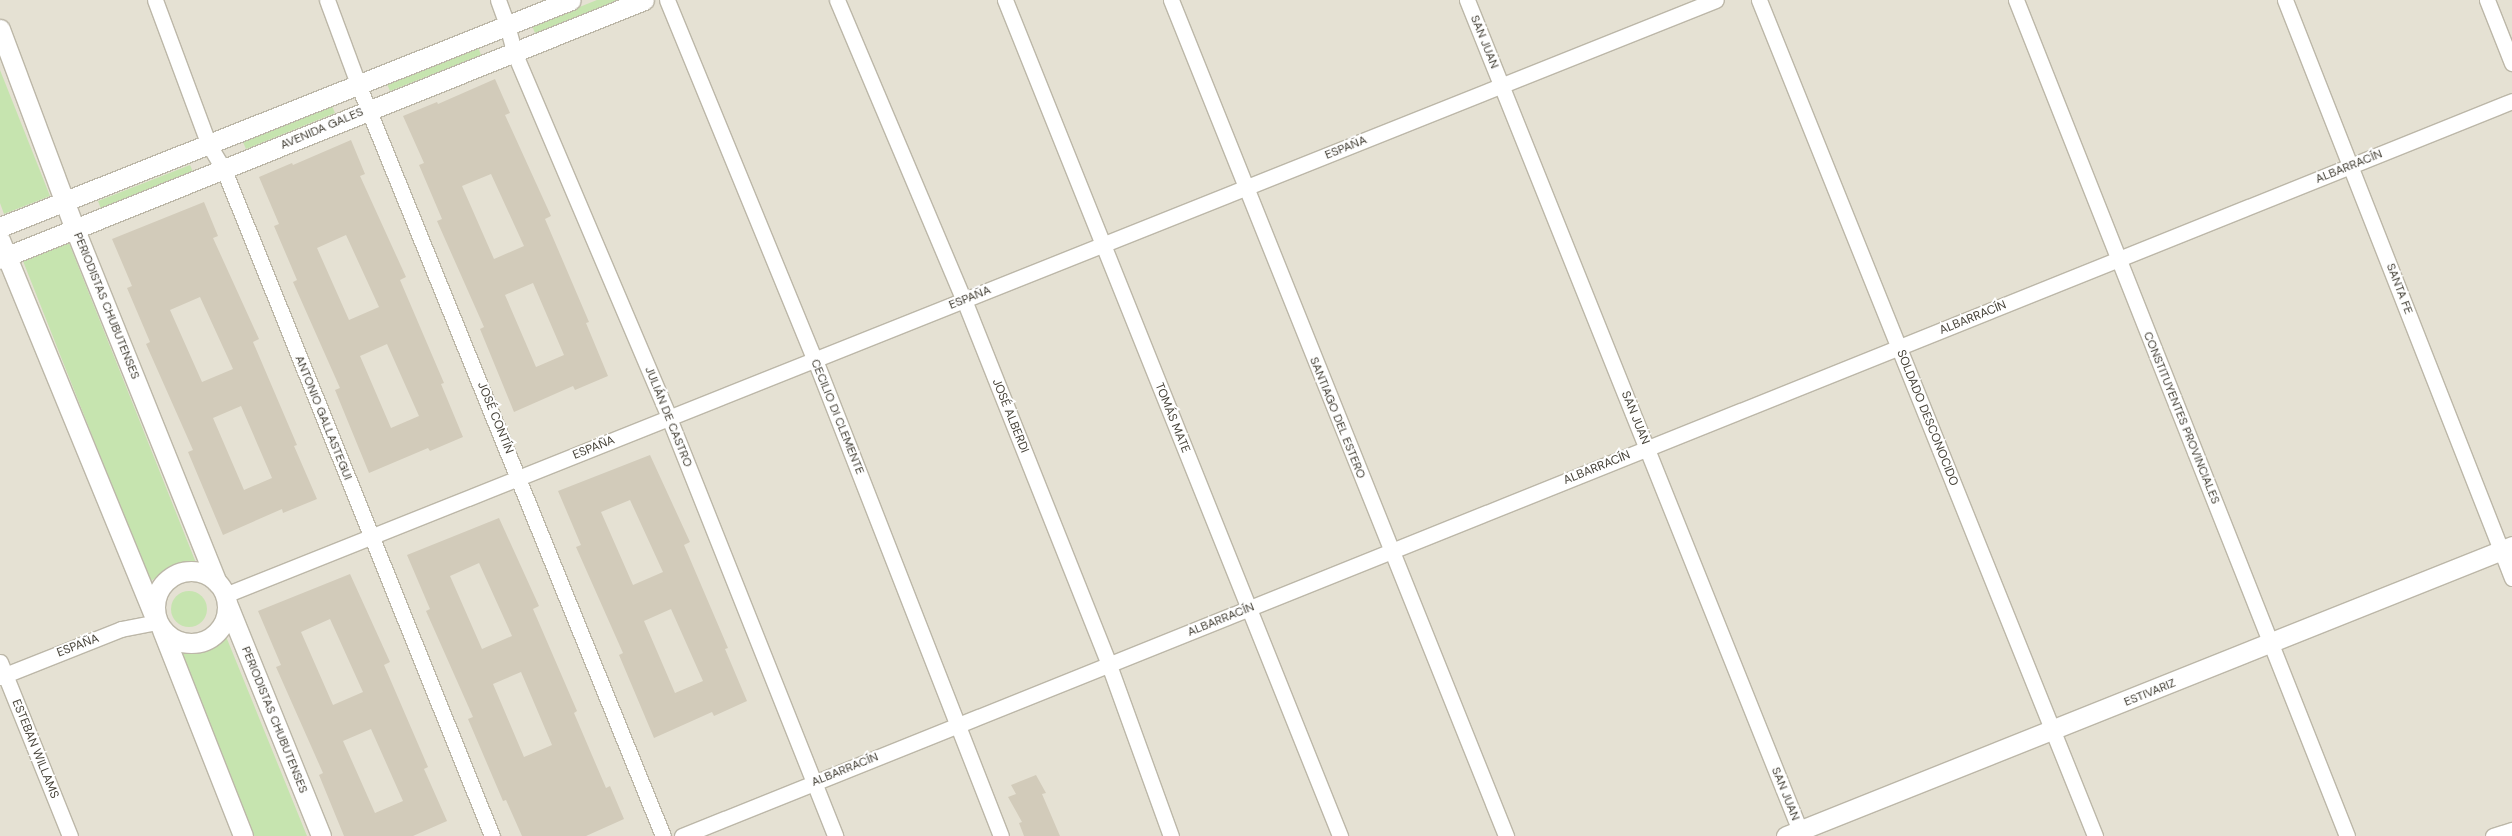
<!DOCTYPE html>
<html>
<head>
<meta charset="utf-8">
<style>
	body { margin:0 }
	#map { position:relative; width:2512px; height:836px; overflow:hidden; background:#f1efe4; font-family:"DM Sans",sans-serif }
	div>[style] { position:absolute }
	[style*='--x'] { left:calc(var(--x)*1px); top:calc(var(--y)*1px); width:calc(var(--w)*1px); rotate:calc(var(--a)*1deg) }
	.residential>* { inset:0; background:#e5e1d3 }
	.green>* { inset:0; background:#c6e4af }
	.round { border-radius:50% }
	.building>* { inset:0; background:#d2cbba }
	.roads { filter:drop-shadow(1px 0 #bcb7a8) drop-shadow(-1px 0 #bcb7a8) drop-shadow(0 1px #bcb7a8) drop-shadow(0 -1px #bcb7a8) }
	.minor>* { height:15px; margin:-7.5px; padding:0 7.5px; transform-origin:7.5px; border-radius:7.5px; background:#fff }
	.tertiary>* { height:19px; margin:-9.5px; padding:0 9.5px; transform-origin:9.5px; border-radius:9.5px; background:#fff }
	.tertiary>.ring { margin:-9.5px; padding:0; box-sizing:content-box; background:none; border:19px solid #fff; border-radius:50% }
	span { translate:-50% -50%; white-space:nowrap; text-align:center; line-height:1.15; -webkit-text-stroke:4px #fff; paint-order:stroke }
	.street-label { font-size:12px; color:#433f35 }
</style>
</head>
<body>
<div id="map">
	<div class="residential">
		<i style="clip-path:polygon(0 0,2512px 0,2512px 836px,0 836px)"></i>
	</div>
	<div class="green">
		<i style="clip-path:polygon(597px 0,619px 0,535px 33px,532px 26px)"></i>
		<i style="clip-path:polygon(478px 47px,481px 55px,390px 91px,387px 84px)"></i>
		<i style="clip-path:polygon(0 70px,50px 196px,4px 214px,0 203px)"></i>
		<i style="clip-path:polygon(332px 106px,335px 113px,246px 149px,243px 142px)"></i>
		<i style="clip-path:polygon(190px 165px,193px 172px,101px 209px,98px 201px)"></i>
		<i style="clip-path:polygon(69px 243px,196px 563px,172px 565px,150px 582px,23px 261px)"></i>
		<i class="round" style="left:171px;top:591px;width:36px;height:36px"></i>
		<i style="clip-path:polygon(225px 634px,307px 836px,254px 836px,179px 653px,206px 650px)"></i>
	</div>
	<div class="building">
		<i style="clip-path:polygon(evenodd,495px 79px,510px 113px,505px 115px,551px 216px,545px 219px,589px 322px,586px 323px,608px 376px,575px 390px,573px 386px,514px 412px,480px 329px,484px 327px,437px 221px,442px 219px,419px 165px,424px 163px,403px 116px,437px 102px,438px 104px,495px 79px,491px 174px,524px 246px,494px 259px,462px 186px,491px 174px,495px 79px,533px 283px,564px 355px,536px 367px,505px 295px,533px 283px)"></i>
		<i style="clip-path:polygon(evenodd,351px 140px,365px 174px,360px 176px,406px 277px,400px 280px,444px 383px,441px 384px,463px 437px,430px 451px,428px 448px,369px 473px,335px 390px,340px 388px,293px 282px,297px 280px,274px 226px,279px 224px,259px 177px,292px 163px,293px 165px,351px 140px,346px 235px,379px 307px,349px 320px,317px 248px,346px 235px,351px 140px,387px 344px,419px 416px,391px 428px,360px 356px,387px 344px)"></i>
		<i style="clip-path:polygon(evenodd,204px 202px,218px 236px,213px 238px,259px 339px,253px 342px,297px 445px,294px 446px,317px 499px,283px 513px,282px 509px,223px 535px,188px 452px,193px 450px,146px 344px,150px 342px,127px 288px,132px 286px,112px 239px,204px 202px,200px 297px,233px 369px,202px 382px,170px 310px,200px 297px,204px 202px,241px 406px,272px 478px,244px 490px,213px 418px,241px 406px)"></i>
		<i style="clip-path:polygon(evenodd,650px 455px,690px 542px,684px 545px,728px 648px,725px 649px,747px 701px,714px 716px,712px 712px,654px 738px,619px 655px,623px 653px,576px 547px,581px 545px,558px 491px,650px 455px,630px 500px,663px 572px,633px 585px,601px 512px,630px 500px,650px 455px,671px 609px,703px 681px,675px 693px,644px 621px,671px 609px)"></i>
		<i style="clip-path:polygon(evenodd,499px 518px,539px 606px,533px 609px,577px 711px,574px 713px,606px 788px,610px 786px,624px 819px,586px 836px,522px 836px,506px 800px,503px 801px,468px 719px,473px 717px,426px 611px,430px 609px,407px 555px,499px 518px,479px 563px,512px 636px,482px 649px,450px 576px,479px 563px,499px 518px,521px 672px,552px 745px,524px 757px,493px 684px,521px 672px)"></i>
		<i style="clip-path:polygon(evenodd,350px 574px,390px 662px,384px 665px,428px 767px,424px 769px,447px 821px,413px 836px,344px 836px,319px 775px,323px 773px,276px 667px,281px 665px,258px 611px,350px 574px,330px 619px,363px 692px,333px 705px,301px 632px,330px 619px,350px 574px,371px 729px,403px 801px,375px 813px,343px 741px,371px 729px)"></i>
		<i style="clip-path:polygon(1036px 775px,1046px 793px,1042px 794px,1060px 836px,1024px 836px,1019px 823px,1022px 822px,1008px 797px,1016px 794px,1011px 785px)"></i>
	</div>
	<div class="roads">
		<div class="minor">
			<i style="--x:155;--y:0;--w:155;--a:69.6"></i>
			<i style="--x:209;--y:145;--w:29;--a:59"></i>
			<i style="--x:224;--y:170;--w:718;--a:68.08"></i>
			<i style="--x:327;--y:0;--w:90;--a:69.7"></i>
			<i style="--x:358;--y:84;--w:811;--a:67.92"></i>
			<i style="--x:498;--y:0;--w:27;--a:70"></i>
			<i style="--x:507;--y:25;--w:28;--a:75"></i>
			<i style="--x:514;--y:52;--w:397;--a:67"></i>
			<i style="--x:669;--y:418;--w:450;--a:68.3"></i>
			<i style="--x:667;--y:0;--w:389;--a:67.7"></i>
			<i style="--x:815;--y:360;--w:511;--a:68.66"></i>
			<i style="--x:837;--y:0;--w:326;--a:67.1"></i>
			<i style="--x:964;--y:300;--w:393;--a:68.3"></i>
			<i style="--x:1109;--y:665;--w:182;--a:70.1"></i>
			<i style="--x:1005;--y:0;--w:901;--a:68.16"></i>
			<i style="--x:1171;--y:0;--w:901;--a:68.16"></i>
			<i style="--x:1467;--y:0;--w:901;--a:68.16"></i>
			<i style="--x:1759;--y:0;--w:901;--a:68.1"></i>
			<i style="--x:2016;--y:0;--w:899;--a:68.4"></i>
			<i style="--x:2285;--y:0;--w:621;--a:68.56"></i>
			<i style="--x:2487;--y:0;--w:68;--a:68.4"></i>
			<i style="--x:225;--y:595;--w:1605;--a:-21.76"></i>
			<i style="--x:0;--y:662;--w:188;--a:68.1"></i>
			<i style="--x:0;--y:677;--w:130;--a:-21.6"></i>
			<i style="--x:121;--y:629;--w:38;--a:-11"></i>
			<i style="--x:682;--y:836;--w:1972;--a:-21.88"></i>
			<i style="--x:2493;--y:836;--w:20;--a:-18"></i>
		</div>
		<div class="tertiary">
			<i style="--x:0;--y:29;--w:211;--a:69.5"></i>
			<i style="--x:74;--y:227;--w:383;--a:68.1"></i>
			<i style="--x:0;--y:227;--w:614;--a:-21.68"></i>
			<i style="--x:0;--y:240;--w:411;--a:67.7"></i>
			<i style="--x:0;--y:259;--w:694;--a:-21.91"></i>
			<i class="ring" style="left:155px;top:571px;width:53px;height:53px"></i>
			<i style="--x:227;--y:603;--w:251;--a:68"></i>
			<i style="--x:162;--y:630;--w:221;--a:68.5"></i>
			<i style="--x:1786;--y:836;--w:782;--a:-21.77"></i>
		</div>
	</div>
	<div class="street-label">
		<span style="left:1484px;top:42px;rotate:68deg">SAN JUAN</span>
		<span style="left:322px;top:129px;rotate:-23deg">AVENIDA GALES</span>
		<span style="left:1346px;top:148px;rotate:-22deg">ESPAÑA</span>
		<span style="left:2349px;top:167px;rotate:-22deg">ALBARRACÍN</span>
		<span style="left:2399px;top:289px;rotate:69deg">SANTA FE</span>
		<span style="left:970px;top:298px;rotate:-22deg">ESPAÑA</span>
		<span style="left:106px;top:306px;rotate:68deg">PERIODISTAS CHUBUTENSES</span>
		<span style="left:1973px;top:318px;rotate:-22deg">ALBARRACÍN</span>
		<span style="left:1010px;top:416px;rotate:68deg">JOSÉ ALBERDI</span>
		<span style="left:668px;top:417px;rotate:68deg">JULIÁN DE CASTRO</span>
		<span style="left:837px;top:417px;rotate:68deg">CECILIO DI CLEMENTE</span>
		<span style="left:323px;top:418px;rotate:68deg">ANTONIO GALLASTEGUI</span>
		<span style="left:495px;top:418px;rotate:68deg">JOSÉ CONTÍN</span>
		<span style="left:1172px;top:418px;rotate:68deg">TOMÁS MATE</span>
		<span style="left:1337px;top:418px;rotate:68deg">SANTIAGO DEL ESTERO</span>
		<span style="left:1635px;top:418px;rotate:68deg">SAN JUAN</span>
		<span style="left:1927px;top:418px;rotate:68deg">SOLDADO DESCONOCIDO</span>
		<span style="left:2181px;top:418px;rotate:68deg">CONSTITUYENTES PROVINCIALES</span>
		<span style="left:594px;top:448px;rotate:-22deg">ESPAÑA</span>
		<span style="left:1597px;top:468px;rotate:-22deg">ALBARRACÍN</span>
		<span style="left:1221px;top:620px;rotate:-22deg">ALBARRACÍN</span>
		<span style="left:78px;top:646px;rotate:-21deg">ESPAÑA</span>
		<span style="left:2150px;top:693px;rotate:-22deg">ESTIVARIZ</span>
		<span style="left:274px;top:720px;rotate:68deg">PERIODISTAS CHUBUTENSES</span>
		<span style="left:35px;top:749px;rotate:68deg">ESTEBAN WILLAMS</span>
		<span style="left:845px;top:770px;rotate:-22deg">ALBARRACÍN</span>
		<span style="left:1785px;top:794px;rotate:68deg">SAN JUAN</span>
	</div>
</div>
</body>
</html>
